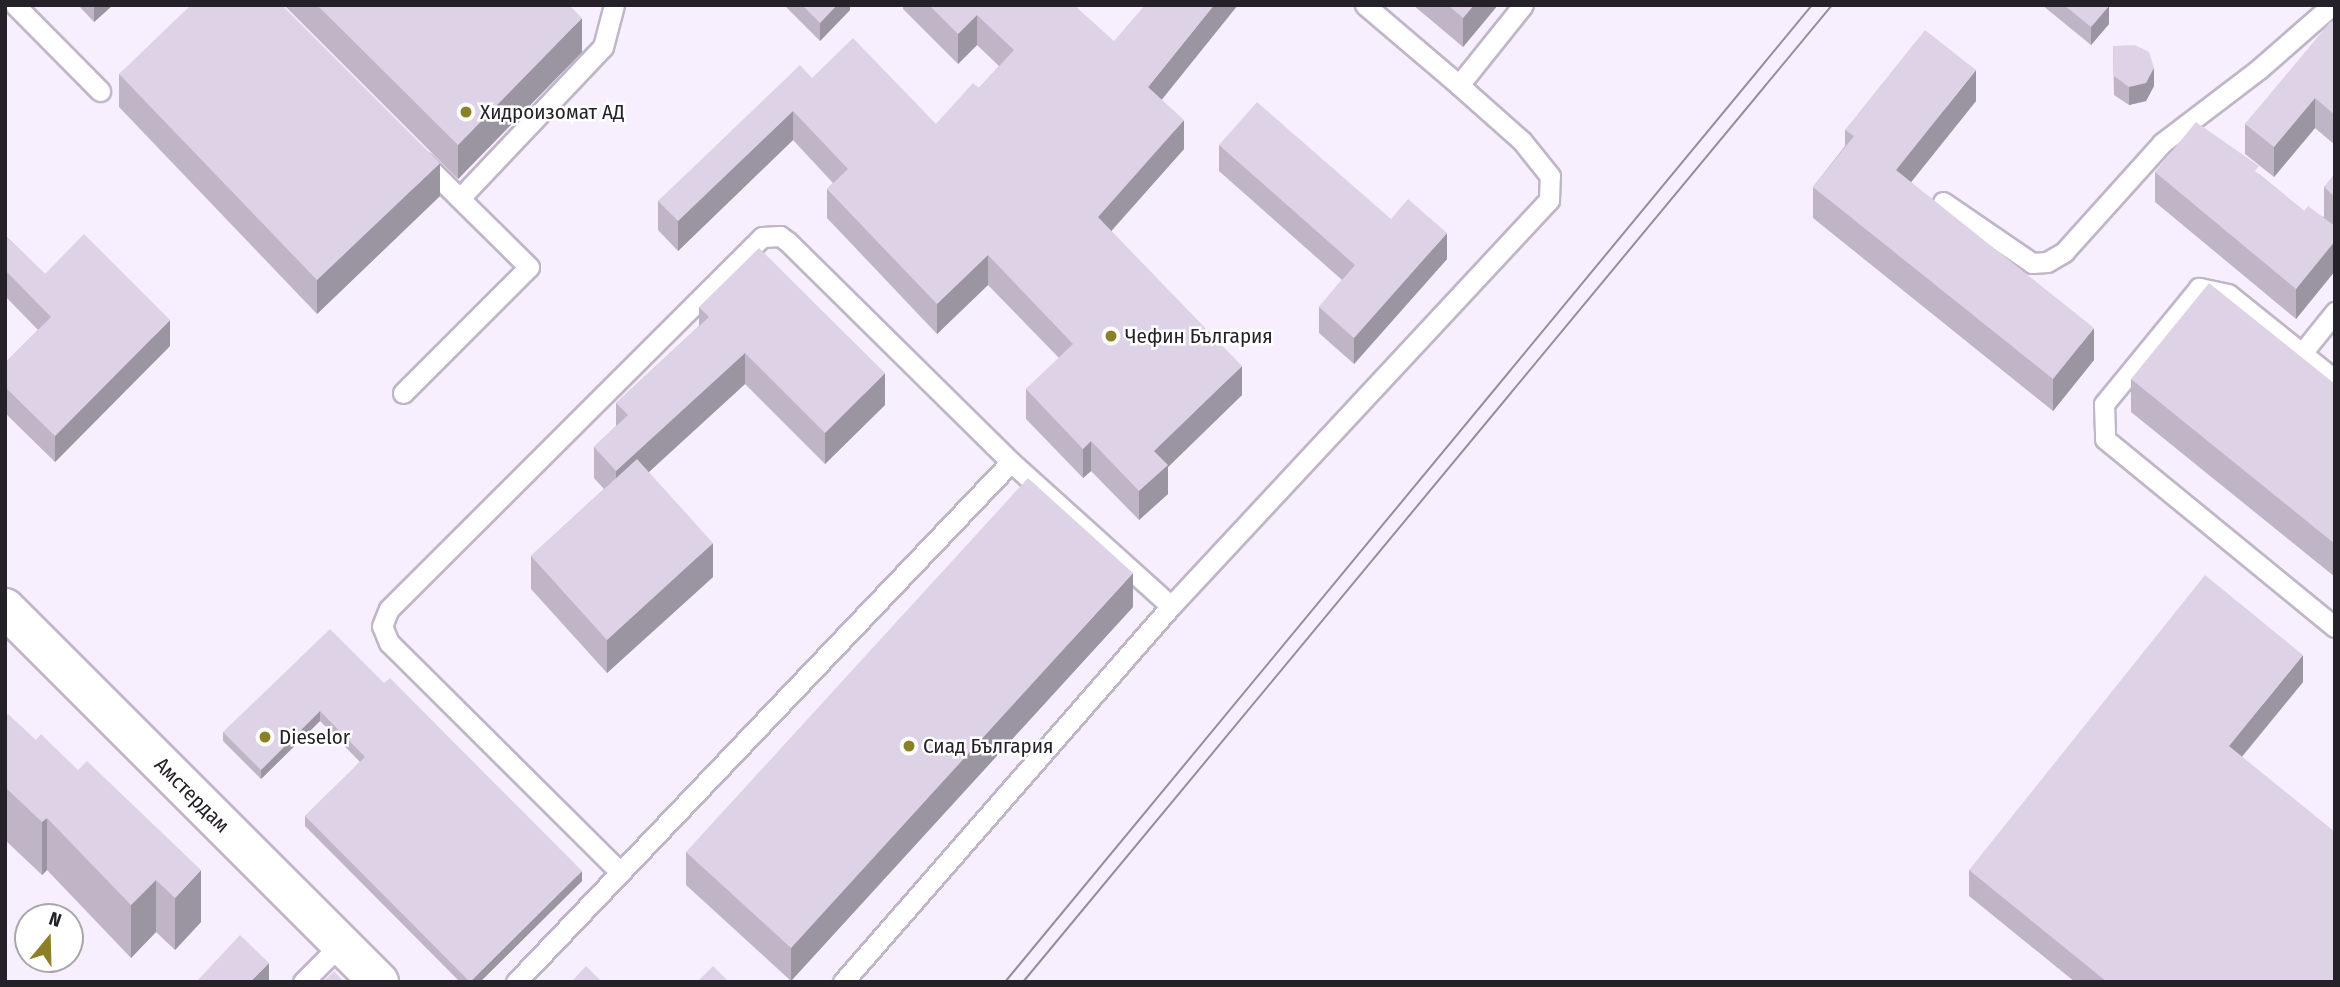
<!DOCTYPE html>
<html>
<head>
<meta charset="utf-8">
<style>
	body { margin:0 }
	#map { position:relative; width:2340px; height:987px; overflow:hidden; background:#f8effe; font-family:"Fira Sans Condensed",sans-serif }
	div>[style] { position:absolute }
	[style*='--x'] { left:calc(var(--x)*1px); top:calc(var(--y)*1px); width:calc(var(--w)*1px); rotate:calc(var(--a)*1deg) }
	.roads { filter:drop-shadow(2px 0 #c1b6c9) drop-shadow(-2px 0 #c1b6c9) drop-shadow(0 2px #c1b6c9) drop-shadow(0 -2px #c1b6c9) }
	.service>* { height:19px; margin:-9.5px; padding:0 9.5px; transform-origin:9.5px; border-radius:9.5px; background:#fff }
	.tertiary>* { height:38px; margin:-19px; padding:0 19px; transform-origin:19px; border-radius:19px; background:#fff }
	.tram>* { height:2px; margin:-1px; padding:0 1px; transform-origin:1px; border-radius:1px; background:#948e99 }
	.wall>* { inset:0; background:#bfb5c6 }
	.shaded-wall>* { inset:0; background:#9b94a1 }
	.building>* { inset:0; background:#ded3e6 }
	.dots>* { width:19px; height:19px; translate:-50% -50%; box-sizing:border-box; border:4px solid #fff; border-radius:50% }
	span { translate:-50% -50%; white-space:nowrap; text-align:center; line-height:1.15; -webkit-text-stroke:5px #fff; paint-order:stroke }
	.poi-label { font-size:21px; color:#252128 }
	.left { translate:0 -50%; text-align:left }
	.street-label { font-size:21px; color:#252128 }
	.frame { position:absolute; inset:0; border:7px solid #252128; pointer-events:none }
	.north { position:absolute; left:14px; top:903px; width:70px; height:70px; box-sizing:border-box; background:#fff; border:2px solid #a8a6a9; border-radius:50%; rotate:19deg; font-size:19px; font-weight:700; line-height:28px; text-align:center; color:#252128 }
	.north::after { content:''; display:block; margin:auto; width:24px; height:32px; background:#8b8027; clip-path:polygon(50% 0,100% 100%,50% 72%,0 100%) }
</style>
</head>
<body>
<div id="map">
	<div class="roads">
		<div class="service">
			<i style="--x:15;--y:5;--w:121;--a:45.3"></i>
			<i style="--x:1365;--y:5;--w:123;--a:40.4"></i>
			<i style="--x:460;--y:198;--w:208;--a:-46.6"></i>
			<i style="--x:603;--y:47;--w:43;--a:-75.3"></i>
			<i style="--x:1943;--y:202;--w:108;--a:34.4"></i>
			<i style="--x:2032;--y:263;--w:15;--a:-4"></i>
			<i style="--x:2047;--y:262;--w:20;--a:-30"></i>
			<i style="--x:2064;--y:252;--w:147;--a:-48"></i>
			<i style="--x:2162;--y:143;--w:122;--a:-37.3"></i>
			<i style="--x:2259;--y:69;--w:97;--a:-41.2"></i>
			<i style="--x:2302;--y:353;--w:53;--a:-51.2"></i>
			<i style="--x:2335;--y:380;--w:137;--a:-141.2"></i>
			<i style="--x:2228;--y:294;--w:30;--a:-168"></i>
			<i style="--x:2199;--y:288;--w:150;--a:129.3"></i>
			<i style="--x:2104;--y:404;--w:35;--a:88"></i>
			<i style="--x:2105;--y:439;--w:297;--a:39.3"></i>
			<i style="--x:403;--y:393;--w:178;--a:-45"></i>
			<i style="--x:529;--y:267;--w:149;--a:-135.3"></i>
			<i style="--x:620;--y:872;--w:325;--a:-135.2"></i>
			<i style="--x:389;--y:643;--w:18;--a:-112"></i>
			<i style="--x:382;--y:626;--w:18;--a:-68"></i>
			<i style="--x:389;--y:609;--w:527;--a:-44.92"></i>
			<i style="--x:762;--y:237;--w:18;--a:-3"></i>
			<i style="--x:780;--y:236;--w:10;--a:37"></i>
			<i style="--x:788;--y:242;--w:313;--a:44.6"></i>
			<i style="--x:303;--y:982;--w:54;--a:-45"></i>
			<i style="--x:516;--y:982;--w:718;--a:-46.41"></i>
			<i style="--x:1011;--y:462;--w:215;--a:42"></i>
			<i style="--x:843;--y:982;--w:499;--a:-48.9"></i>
			<i style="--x:1171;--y:606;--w:555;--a:-47.05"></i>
			<i style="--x:1549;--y:200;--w:24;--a:-88"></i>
			<i style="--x:1550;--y:176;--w:45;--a:-128.7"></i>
			<i style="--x:1522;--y:141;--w:84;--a:-138.4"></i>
			<i style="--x:1459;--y:85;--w:102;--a:-51.3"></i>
		</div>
		<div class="tertiary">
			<i style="--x:5;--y:608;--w:529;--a:45"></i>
		</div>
	</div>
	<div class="tram">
		<i style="--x:1005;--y:982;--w:1267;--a:-50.44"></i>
		<i style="--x:1023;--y:982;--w:1268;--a:-50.37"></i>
	</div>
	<div class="wall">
		<i style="clip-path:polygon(78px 5px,113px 5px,94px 22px)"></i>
		<i style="clip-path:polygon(284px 5px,569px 5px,582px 52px,458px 179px)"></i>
		<i style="clip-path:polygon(784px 5px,850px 5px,850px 10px,820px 41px)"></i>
		<i style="clip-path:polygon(903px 5px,1074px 5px,1161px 100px,1184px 149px,1111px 231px,1242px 395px,1168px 467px,1168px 494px,1139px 520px,1091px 471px,1083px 478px,1026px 419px,1026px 389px,1059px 358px,988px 285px,937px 334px,827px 218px,827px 189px,833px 183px,793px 140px,678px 251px,658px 230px,658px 201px,812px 78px,936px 124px,979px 88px,999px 66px,977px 45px,958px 64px,903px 9px)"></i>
		<i style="clip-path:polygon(1413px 5px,1498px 5px,1463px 47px)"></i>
		<i style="clip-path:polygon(2042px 5px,2108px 5px,2109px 24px,2091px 45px)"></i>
		<i style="clip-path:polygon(2335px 24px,2335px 145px,2315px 128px,2274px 177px,2245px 154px,2245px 124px)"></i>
		<i style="clip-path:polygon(2113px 46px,2154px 86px,2146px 101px,2129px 105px,2114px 95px)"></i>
		<i style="clip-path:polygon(119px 74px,440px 196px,317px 314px,119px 107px)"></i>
		<i style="clip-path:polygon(1976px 101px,1911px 182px,2094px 360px,2053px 411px,1813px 218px,1813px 187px,1845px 146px,1845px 130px)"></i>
		<i style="clip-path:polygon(1219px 145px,1391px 219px,1447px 259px,1354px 364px,1319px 333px,1319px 307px,1342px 280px,1219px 171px)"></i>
		<i style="clip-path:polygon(2155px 172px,2259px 174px,2304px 211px,2324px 217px,2324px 187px,2335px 174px,2335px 271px,2296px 319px,2155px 202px)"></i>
		<i style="clip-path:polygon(5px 235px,45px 274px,170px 346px,55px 462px,5px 413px,5px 363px,38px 330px,5px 296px)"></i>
		<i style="clip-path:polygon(699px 307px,885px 405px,825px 464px,745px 384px,649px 472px,713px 577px,607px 673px,531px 589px,531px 556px,604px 489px,594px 478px,594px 447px,616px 426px,616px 403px,699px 326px)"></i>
		<i style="clip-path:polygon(2131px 379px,2335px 384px,2335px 577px,2131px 412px)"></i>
		<i style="clip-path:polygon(1133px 607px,791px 981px,686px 885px,686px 852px)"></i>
		<i style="clip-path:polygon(2303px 682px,2242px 757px,2335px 982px,2075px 982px,1969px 896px,1969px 870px)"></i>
		<i style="clip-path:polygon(384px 683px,582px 881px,480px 982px,460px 982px,305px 826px,305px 816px,360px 762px,320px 721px,261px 779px,223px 741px,223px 732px)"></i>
		<i style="clip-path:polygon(5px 716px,201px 922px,175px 950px,156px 932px,131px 958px,47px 870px,42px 875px,5px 840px)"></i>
	</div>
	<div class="shaded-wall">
		<i style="clip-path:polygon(94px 5px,113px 5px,94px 22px)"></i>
		<i style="clip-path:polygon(837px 5px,850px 5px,850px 10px,820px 41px,820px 23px)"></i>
		<i style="clip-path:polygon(1214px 5px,1238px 5px,1148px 117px,1148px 87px)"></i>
		<i style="clip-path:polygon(1474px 5px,1498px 5px,1463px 47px,1463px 18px)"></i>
		<i style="clip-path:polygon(2109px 6px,2109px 24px,2091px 45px,2091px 27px)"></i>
		<i style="clip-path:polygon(977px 15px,977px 45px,958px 64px,958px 34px)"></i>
		<i style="clip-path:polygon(582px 18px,582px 52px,458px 179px,458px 145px)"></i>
		<i style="clip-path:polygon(2154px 68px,2154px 86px,2146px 101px,2129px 105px,2129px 87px)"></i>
		<i style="clip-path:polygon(1976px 70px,1976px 101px,1896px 201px,1896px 170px)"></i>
		<i style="clip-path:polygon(2315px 98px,2315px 128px,2274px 177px,2274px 147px)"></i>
		<i style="clip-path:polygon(793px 111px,793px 140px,678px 251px,678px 221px)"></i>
		<i style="clip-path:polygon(1184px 120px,1184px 149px,1098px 246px,1098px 217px)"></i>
		<i style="clip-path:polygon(440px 163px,440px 196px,317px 314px,317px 280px)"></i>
		<i style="clip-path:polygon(1447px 233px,1447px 259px,1354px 364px,1354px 338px)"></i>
		<i style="clip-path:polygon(2335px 241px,2335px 271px,2296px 319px,2296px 289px)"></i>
		<i style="clip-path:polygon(988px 255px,988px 285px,937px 334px,937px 304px)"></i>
		<i style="clip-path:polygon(170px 320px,170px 346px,55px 462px,55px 436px)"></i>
		<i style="clip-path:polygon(2094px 328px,2094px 360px,2053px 411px,2053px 379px)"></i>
		<i style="clip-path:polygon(745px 353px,745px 384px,616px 502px,616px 471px)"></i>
		<i style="clip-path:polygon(1242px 366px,1242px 395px,1168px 467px,1168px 494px,1139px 520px,1139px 491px,1154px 451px)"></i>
		<i style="clip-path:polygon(885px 373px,885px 405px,825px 464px,825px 433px)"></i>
		<i style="clip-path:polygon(1091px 441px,1091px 471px,1083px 478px,1083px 449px)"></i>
		<i style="clip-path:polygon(713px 543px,713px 577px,607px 673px,607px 640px)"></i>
		<i style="clip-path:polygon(1133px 573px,1133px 607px,791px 981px,791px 948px)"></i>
		<i style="clip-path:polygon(2303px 655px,2303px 682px,2229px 772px,2229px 746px)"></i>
		<i style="clip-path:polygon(320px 711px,320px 721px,261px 779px,261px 770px)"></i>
		<i style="clip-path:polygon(47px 818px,47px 870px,42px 875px,42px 822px)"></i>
		<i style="clip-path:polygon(201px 870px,201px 922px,175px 950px,175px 898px)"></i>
		<i style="clip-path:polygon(582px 871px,582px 881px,480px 982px,470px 982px)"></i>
		<i style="clip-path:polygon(156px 880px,156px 932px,131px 958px,131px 905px)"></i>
		<i style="clip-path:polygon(269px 963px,269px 981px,268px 982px,250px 982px)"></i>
	</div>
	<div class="building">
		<i style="clip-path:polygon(191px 5px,282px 5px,440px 163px,317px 280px,119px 74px)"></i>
		<i style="clip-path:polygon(317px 5px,569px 5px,582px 18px,458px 145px)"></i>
		<i style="clip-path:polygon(802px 5px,837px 5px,820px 23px)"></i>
		<i style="clip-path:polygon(929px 5px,1074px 5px,1114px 41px,1145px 5px,1214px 5px,1148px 87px,1184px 120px,1098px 217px,1242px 366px,1154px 451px,1168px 465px,1139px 491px,1091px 441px,1083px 449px,1026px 389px,1073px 344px,988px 255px,937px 304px,827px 189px,848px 169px,793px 111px,678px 221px,658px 201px,800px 65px,812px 78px,853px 38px,936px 124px,973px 83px,979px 88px,1014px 50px,977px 15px,958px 34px)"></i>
		<i style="clip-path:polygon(1448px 5px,1474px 5px,1463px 18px)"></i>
		<i style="clip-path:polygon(2064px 5px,2108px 5px,2109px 6px,2091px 27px)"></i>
		<i style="clip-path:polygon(2331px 21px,2335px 24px,2335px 115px,2315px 98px,2274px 147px,2245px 124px)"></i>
		<i style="clip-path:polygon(1925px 30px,1976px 70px,1896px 170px,2094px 328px,2053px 379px,1813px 187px,1854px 136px,1845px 130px)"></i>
		<i style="clip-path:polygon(2135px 45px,2149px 52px,2154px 68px,2146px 83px,2129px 87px,2114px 76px,2113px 46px)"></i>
		<i style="clip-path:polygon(1257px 102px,1391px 219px,1408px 199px,1447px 233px,1354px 338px,1319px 307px,1355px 265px,1219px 145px)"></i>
		<i style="clip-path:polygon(2196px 122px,2259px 166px,2255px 171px,2304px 211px,2308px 206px,2332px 224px,2335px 223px,2335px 241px,2296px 289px,2155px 172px)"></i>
		<i style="clip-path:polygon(2335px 174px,2335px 197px,2324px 187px)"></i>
		<i style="clip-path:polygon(84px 234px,170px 320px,55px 436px,5px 387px,5px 363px,51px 317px,5px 270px,5px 235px,45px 274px)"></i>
		<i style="clip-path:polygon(759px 248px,885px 373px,825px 433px,745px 353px,616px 471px,594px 447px,628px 415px,616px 403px,709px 317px,699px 307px)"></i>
		<i style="clip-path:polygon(2209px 283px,2335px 384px,2335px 544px,2131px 379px)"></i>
		<i style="clip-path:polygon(637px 459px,713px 543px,607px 640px,531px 556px)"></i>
		<i style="clip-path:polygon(1028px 478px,1133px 573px,791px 948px,686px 852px)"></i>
		<i style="clip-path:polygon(2205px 575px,2303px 655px,2229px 746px,2335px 832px,2335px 982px,2107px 982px,1969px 870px)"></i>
		<i style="clip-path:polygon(330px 629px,384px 683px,390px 678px,582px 871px,470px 982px,305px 816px,365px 757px,320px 711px,261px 770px,223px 732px)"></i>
		<i style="clip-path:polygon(8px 714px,36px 740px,41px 734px,78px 770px,87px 761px,201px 870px,175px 898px,156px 880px,131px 905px,47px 818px,42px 822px,5px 787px,5px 716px)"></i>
		<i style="clip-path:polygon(240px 935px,269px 963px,250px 982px,196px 982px)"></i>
		<i style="clip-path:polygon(586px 966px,602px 982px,571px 982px)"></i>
		<i style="clip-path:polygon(713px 966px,729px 982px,697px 982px)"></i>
		<i style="clip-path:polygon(334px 971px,344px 982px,323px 982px)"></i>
	</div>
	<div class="dots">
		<i style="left:466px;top:112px;background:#8b8027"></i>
		<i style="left:1111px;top:336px;background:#8b8027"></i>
		<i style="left:265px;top:737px;background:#8b8027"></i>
		<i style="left:909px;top:746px;background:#8b8027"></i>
	</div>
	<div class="poi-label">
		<span class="left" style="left:480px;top:112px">Хидроизомат АД</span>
		<span class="left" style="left:1125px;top:336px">Чефин България</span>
		<span class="left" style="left:279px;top:737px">Dieselor</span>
		<span class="left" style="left:923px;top:746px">Сиад България</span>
	</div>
	<div class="street-label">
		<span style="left:192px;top:795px;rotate:45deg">Амстердам</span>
	</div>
	<div class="frame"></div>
	<div class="north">N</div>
</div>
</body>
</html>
